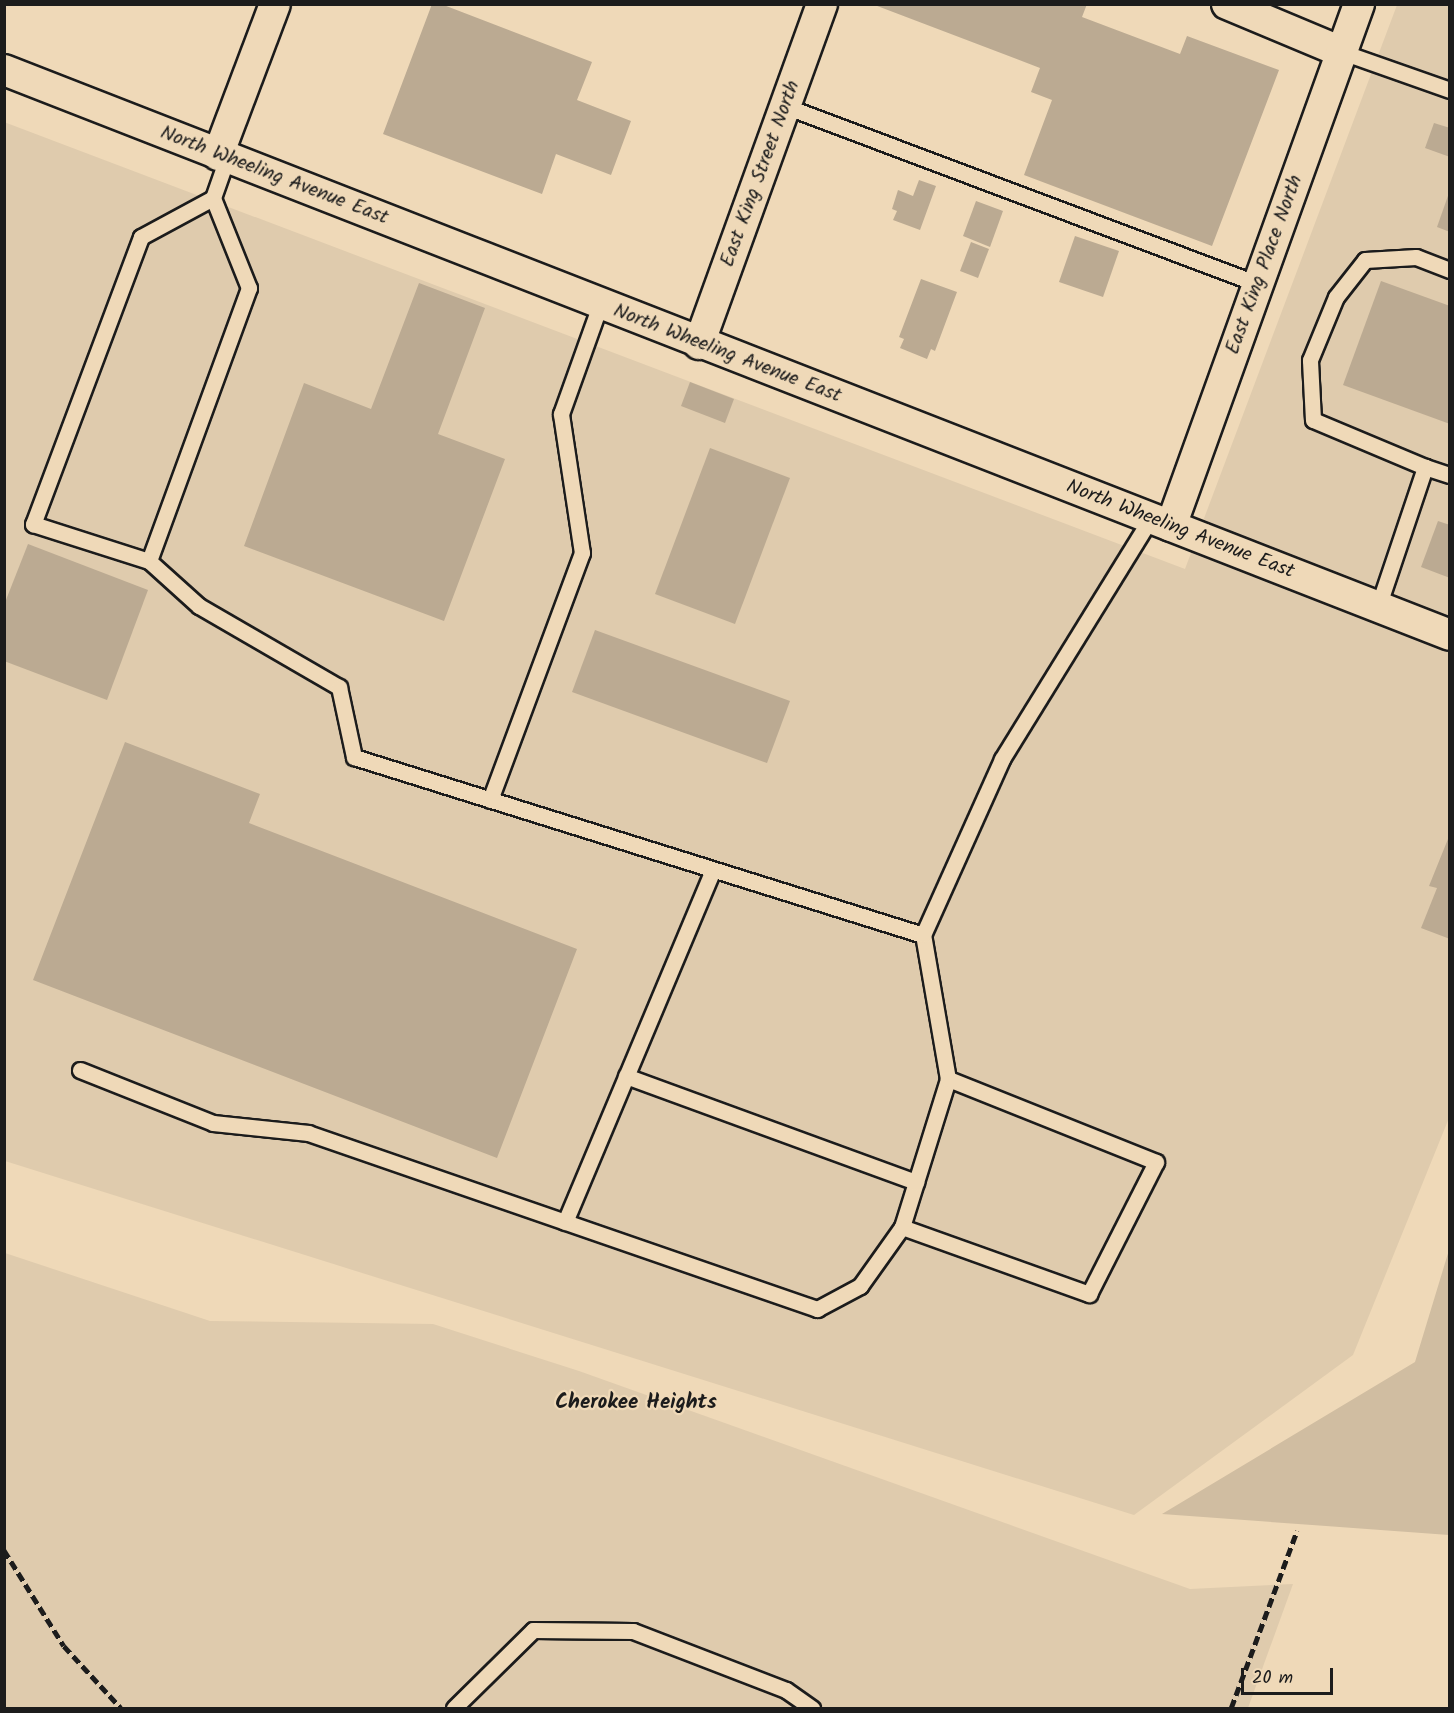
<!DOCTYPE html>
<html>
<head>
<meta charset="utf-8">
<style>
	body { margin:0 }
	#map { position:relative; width:1454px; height:1713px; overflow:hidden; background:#efd9b8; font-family:Kalam,sans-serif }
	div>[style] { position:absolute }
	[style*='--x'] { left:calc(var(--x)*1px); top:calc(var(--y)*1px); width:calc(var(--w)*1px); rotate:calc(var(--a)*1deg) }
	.built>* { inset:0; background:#dfcbad }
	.green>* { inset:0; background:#d0bda1 }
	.building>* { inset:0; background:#bbaa92 }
	.roads { filter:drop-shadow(2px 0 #1c1c1c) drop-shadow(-2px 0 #1c1c1c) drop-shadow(0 2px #1c1c1c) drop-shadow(0 -2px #1c1c1c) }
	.service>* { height:15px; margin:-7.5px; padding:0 7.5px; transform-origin:7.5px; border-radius:7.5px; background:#efd9b8 }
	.minor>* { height:30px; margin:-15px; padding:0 15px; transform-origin:15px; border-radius:15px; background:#efd9b8 }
	.rail>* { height:4.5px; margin-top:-2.25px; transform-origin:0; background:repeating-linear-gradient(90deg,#1c1c1c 0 9px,transparent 0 13.5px) }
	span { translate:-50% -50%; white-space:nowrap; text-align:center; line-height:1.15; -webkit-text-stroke:4.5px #efd9b8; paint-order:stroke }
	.street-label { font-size:20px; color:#1c1c1c }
	.neighbourhood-label { font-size:21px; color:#1c1c1c; font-weight:700 }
	.frame { position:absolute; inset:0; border:6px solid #1c1c1c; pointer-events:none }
	.scale { position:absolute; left:1241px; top:1668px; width:92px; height:27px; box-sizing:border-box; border:3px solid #1c1c1c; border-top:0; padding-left:8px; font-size:18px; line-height:21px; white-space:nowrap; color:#1c1c1c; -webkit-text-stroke:4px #efd9b8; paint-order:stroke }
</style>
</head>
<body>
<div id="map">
	<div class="built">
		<i style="clip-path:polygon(1397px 5px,1449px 5px,1449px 1118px,1353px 1355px,1134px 1515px,5px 1161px,4px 122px,1185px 569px)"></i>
		<i style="clip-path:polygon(5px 1253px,210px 1321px,433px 1324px,579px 1371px,1190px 1589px,1293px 1584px,1248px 1708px,5px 1708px)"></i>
	</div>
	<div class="green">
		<i style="clip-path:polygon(1449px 1250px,1449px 1535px,1162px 1514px,1415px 1362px)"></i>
	</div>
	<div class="building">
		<i style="clip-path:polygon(432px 4px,441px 4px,592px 62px,577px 100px,631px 121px,611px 175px,556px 154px,542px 194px,383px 134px)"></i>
		<i style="clip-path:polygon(872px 4px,1087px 4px,1082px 17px,1180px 54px,1187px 36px,1279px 70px,1212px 246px,1024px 175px,1052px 100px,1031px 92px,1040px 68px)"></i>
		<i style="clip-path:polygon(1434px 123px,1450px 128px,1450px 157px,1425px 148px)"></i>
		<i style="clip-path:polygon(919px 180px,936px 186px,920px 230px,893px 220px,897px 211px,892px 209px,898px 190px,913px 196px)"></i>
		<i style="clip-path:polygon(1449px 193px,1450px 193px,1450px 232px,1437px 227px)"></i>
		<i style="clip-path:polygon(976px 201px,1003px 211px,990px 247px,963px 236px)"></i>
		<i style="clip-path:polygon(1075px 236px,1119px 251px,1103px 297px,1059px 282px)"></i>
		<i style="clip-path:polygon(971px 242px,989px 249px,978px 278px,960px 271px)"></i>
		<i style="clip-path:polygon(921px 279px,957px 292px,935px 351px,931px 349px,927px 359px,900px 348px,904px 339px,899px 337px)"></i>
		<i style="clip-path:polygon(1381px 281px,1450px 306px,1450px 424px,1343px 385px)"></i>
		<i style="clip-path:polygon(419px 283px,485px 308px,438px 434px,505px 459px,444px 621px,244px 546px,304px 383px,371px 409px)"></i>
		<i style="clip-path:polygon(690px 382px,734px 399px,725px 423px,681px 406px)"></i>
		<i style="clip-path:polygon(710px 448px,790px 478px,735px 624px,655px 594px)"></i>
		<i style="clip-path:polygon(1438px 521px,1450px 525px,1450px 578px,1421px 567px)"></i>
		<i style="clip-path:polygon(28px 544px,148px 590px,107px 700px,4px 661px,4px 605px)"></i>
		<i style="clip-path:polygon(595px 630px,790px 701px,767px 763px,572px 692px)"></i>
		<i style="clip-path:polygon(125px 742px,260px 794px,249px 823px,577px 949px,497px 1158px,33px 980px)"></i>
		<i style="clip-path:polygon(1450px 834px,1450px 939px,1421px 928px,1437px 888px,1429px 886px)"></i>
	</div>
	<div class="roads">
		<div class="service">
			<i style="--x:1342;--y:52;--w:114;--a:19.4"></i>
			<i style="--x:785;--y:106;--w:505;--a:20.62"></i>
			<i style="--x:227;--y:158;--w:42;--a:109.3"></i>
			<i style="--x:213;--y:198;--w:82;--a:151.6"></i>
			<i style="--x:141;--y:237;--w:307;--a:110.6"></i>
			<i style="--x:33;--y:524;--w:122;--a:17.7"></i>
			<i style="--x:149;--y:561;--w:67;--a:42"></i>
			<i style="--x:199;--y:606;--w:162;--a:30.1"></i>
			<i style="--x:339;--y:687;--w:72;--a:77.9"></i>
			<i style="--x:354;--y:757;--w:596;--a:17.37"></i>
			<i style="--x:1425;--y:467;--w:121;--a:-157.2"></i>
			<i style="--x:1313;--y:420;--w:60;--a:-92.9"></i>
			<i style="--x:1310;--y:360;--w:68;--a:-67.6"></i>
			<i style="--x:1336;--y:297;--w:47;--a:-51.9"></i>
			<i style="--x:1365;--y:260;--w:51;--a:-3.4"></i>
			<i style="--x:1416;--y:257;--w:36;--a:21"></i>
			<i style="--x:149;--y:561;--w:291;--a:-69.9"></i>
			<i style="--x:249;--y:288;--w:97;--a:-111.8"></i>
			<i style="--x:1378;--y:607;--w:148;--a:-71.4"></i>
			<i style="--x:1425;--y:467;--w:26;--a:18"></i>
			<i style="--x:490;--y:800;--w:264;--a:-69.6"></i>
			<i style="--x:582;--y:553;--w:141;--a:-98.6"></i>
			<i style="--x:561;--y:414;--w:116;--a:-70.3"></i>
			<i style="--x:80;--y:1070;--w:143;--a:21.7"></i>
			<i style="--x:213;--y:1123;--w:96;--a:6"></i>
			<i style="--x:308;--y:1133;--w:539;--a:19.07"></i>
			<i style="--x:817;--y:1309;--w:49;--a:-28.1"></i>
			<i style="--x:860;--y:1286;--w:72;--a:-54.6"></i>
			<i style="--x:902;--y:1227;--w:155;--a:-72.7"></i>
			<i style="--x:948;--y:1079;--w:146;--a:-99.8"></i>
			<i style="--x:923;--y:935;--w:193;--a:-65.8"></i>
			<i style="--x:1002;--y:759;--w:283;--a:-58.3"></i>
			<i style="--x:626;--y:1076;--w:309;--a:20.1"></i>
			<i style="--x:565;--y:1222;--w:382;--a:-67.2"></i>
			<i style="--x:902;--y:1227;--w:199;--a:19.7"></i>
			<i style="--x:1089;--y:1294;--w:148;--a:-63.1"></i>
			<i style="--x:1156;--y:1162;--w:224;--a:-158.2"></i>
			<i style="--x:454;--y:1708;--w:111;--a:-44.6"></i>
			<i style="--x:533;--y:1630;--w:100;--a:0.6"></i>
			<i style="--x:633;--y:1631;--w:164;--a:21.1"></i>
			<i style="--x:786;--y:1690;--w:32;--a:35"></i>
		</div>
		<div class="minor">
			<i style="--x:1227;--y:4;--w:125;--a:22.7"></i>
			<i style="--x:4;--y:70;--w:1552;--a:21.34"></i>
			<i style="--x:218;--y:155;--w:161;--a:-69.3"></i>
			<i style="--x:699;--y:344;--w:362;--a:-70.1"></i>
			<i style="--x:1171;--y:526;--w:555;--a:-70.19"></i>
		</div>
	</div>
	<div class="rail">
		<i style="--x:4;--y:1550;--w:113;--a:58"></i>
		<i style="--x:64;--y:1646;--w:84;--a:47.4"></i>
		<i style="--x:1231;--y:1708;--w:189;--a:-69.6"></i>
	</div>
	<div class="street-label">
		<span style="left:761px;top:174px;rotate:-70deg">East King Street North</span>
		<span style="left:274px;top:176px;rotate:21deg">North Wheeling Avenue East</span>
		<span style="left:1265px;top:265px;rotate:-70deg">East King Place North</span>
		<span style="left:727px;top:354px;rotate:21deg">North Wheeling Avenue East</span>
		<span style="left:1180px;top:530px;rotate:21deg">North Wheeling Avenue East</span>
	</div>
	<div class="neighbourhood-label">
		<span style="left:636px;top:1403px">Cherokee Heights</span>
	</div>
	<div class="frame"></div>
	<div class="scale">20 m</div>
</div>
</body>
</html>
